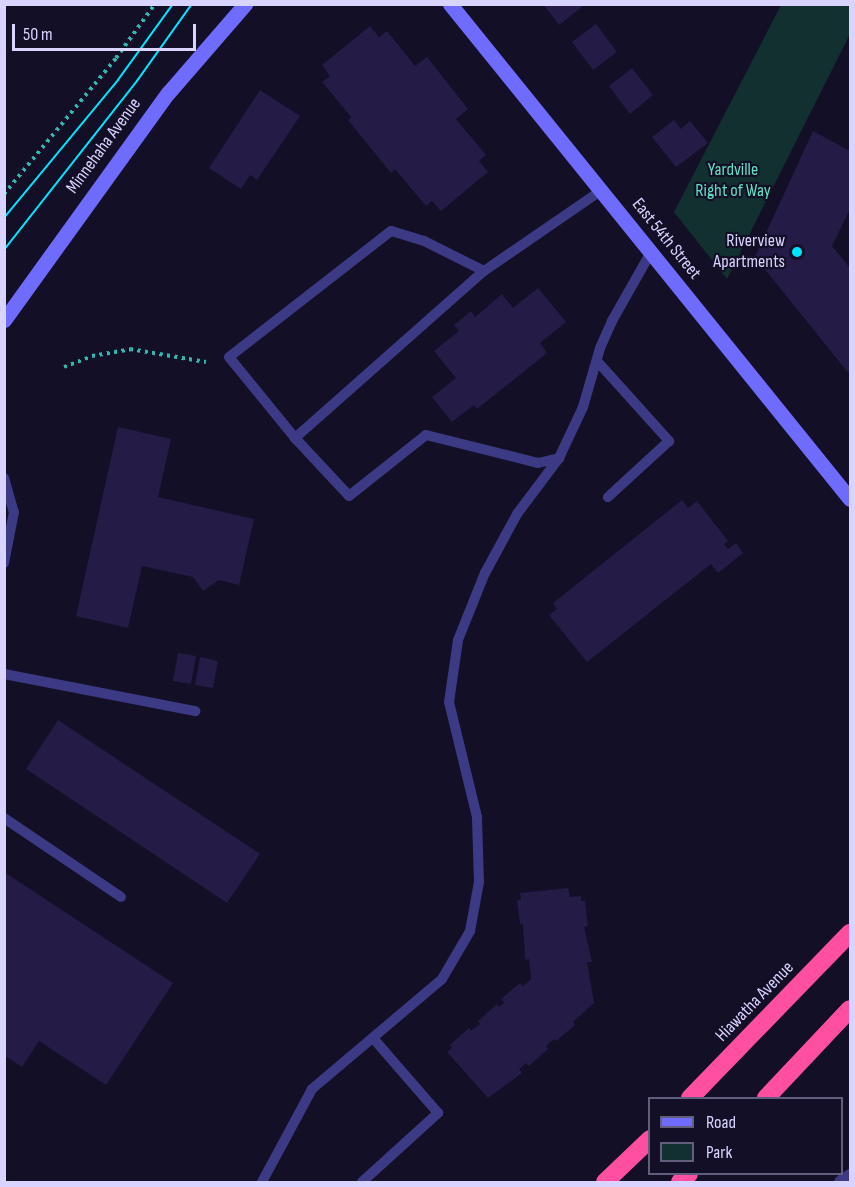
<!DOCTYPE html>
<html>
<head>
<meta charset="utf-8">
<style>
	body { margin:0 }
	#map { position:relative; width:855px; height:1187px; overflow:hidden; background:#130f26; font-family:"Sofia Sans Condensed",sans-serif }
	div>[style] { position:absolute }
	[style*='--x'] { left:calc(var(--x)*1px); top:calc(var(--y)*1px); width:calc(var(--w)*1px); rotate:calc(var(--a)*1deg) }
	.green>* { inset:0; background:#12302f }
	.building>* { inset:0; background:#241b47 }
	.path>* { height:4px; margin-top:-2px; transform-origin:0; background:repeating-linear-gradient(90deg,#2fb8b0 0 3px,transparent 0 7.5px) }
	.lane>* { height:10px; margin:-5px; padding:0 5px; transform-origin:5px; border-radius:5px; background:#3d3a85 }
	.street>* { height:15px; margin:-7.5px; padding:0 7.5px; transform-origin:7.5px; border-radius:7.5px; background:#3d3a85 }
	.secondary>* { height:15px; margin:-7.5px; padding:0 7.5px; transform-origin:7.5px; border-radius:7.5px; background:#6f6bff }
	.highway>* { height:18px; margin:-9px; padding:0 9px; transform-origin:9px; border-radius:9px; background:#ff4fa3 }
	.tram>* { height:1.5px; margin:-0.75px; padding:0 0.75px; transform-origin:0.75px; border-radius:0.75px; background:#00e5ff }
	.dots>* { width:16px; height:16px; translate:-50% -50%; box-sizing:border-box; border:3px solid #130f26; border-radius:50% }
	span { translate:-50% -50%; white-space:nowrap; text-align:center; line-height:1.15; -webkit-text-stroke:4.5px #130f26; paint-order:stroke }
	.street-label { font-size:18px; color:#d9d4ff }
	.park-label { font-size:18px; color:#5fe0c0 }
	.poi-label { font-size:18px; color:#d9d4ff }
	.right { translate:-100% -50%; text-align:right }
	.frame { position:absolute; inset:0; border:6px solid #d9d4ff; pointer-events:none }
	.legend { position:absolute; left:648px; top:1097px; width:195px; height:78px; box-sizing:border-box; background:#130f26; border:2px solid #625e7d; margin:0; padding:8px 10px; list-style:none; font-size:18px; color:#d9d4ff }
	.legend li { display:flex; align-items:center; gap:12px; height:30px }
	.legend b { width:30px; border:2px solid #625e7d }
	.scale { position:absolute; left:12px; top:24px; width:184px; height:27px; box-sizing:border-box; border:3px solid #d9d4ff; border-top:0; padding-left:8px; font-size:18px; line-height:21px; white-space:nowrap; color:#d9d4ff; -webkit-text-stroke:4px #130f26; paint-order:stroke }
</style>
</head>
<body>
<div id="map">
	<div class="green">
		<i style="clip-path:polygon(781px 5px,850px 5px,850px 34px,727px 279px,674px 212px)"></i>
	</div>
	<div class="building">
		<i style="clip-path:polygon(543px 4px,580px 4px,582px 7px,559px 25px)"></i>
		<i style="clip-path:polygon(596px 24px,617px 52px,593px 70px,572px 42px)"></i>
		<i style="clip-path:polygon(370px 26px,379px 37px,387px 31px,415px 66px,427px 57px,468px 109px,456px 119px,486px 155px,479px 161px,488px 172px,441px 211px,432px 201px,426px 206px,395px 169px,391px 173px,348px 120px,351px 117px,322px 82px,330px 76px,322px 65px)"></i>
		<i style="clip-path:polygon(632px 68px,653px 95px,630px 114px,609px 86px)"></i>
		<i style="clip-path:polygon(260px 90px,300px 116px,257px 180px,250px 175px,241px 189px,209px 168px)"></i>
		<i style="clip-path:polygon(674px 120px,681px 129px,690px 121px,708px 143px,676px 167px,652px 137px)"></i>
		<i style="clip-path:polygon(813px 131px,850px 151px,850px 209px,832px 246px,850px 268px,850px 375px,755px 257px)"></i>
		<i style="clip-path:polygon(538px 288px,566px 322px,540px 343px,547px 353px,477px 409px,474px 405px,452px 422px,432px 397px,456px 378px,434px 351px,459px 331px,454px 325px,471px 311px,475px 317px,502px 294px,513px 308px)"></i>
		<i style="clip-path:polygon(118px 427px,171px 439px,158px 497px,254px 519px,239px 585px,219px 580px,203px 591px,193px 577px,142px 566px,128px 628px,76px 616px)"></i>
		<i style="clip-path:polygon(682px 500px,688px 508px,697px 501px,728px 541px,724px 544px,728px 549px,736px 543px,743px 553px,718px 573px,711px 564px,587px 662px,549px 615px,557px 609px,553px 603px)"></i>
		<i style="clip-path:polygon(178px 653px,196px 656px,191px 684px,173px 681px)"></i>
		<i style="clip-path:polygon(200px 657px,218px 661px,213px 688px,195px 685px)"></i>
		<i style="clip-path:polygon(58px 720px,260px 854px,227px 903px,26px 769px)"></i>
		<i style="clip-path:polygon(4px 872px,173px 983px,106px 1085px,39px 1041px,22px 1067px,4px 1055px)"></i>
		<i style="clip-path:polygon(568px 888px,570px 897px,581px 896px,581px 901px,585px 901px,588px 926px,584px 927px,592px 962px,587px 962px,594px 1003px,573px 1022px,575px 1025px,556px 1041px,554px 1039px,546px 1046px,548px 1049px,529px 1066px,526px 1063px,519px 1069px,522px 1073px,488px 1098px,447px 1052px,452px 1048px,450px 1045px,469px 1028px,471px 1031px,480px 1024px,478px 1021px,497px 1004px,499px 1007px,504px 1003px,501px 999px,520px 983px,523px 986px,531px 979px,529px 959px,525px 960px,523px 924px,520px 924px,517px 900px,521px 900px,520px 893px)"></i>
	</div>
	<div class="path">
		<i style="--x:4;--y:194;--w:176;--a:-50.5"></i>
		<i style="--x:116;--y:58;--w:67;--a:-54.2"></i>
		<i style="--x:64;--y:367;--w:30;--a:-21"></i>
		<i style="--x:92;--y:356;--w:39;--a:-10"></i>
		<i style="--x:130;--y:349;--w:77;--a:9.7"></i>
	</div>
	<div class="lane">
		<i style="--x:484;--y:271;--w:67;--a:-153.4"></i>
		<i style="--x:424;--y:241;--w:34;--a:-163"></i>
		<i style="--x:391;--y:231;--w:205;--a:142.1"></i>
		<i style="--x:229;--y:357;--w:104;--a:50.8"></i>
		<i style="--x:295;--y:438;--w:252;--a:-41.5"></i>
		<i style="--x:484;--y:271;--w:143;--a:-34.5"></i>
		<i style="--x:597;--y:361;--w:108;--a:48"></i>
		<i style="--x:669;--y:441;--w:83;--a:137.4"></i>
		<i style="--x:295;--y:438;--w:79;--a:47"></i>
		<i style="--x:349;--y:496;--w:98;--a:-38.4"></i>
		<i style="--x:426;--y:435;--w:115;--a:14"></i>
		<i style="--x:538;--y:463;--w:22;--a:-13"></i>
		<i style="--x:559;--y:458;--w:56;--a:-64.8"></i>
		<i style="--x:583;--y:407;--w:61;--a:-73.9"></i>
		<i style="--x:600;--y:348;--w:30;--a:-66"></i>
		<i style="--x:612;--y:321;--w:79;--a:-60.5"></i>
		<i style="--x:4;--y:478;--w:35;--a:74"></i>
		<i style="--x:14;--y:512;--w:52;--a:101.1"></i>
		<i style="--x:4;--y:674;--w:195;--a:11"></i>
		<i style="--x:4;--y:818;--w:141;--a:34"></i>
		<i style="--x:262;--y:1182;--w:106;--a:-61.7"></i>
		<i style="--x:312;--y:1089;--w:170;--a:-40.2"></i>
		<i style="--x:442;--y:979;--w:56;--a:-59.7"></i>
		<i style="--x:470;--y:931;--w:50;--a:-79.6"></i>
		<i style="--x:479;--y:882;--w:65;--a:-91.8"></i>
		<i style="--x:477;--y:817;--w:118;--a:-103.7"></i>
		<i style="--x:449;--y:702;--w:63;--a:-81.7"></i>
		<i style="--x:458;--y:640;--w:72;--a:-68.1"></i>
		<i style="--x:485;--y:573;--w:67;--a:-61.5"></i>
		<i style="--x:517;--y:514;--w:70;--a:-53.1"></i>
		<i style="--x:362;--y:1182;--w:103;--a:-42.2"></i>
		<i style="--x:438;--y:1113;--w:99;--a:-130.9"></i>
	</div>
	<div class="street">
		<i style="--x:841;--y:1182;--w:11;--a:-34"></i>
	</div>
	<div class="secondary">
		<i style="--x:450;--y:4;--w:636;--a:51.06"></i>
		<i style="--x:4;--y:320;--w:280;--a:-54.2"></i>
		<i style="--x:168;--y:93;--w:118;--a:-49.1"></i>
	</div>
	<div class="highway">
		<i style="--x:690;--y:1098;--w:230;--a:-45.9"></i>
		<i style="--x:766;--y:1098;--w:122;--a:-46.7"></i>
		<i style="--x:605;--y:1182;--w:62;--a:-43.7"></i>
		<i style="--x:680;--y:1182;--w:12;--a:-42"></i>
	</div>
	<div class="tram">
		<i style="--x:4;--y:218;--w:179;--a:-50.4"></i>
		<i style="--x:118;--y:80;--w:94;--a:-54.1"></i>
		<i style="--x:4;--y:250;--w:215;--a:-51.8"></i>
		<i style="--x:137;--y:81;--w:95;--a:-54.5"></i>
	</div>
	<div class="dots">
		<i style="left:797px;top:252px;background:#00e5ff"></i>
	</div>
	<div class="street-label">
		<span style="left:104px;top:146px;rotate:-54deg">Minnehaha Avenue</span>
		<span style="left:666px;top:239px;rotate:51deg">East 54th Street</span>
		<span style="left:755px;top:1002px;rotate:-46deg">Hiawatha Avenue</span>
	</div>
	<div class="park-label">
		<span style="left:733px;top:181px">Yardville<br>Right of Way</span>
	</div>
	<div class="poi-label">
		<span class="right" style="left:785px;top:252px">Riverview<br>Apartments</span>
	</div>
	<div class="frame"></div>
	<ul class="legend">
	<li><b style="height:8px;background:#6f6bff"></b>Road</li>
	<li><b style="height:16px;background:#12302f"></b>Park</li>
	</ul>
	<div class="scale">50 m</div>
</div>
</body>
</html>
